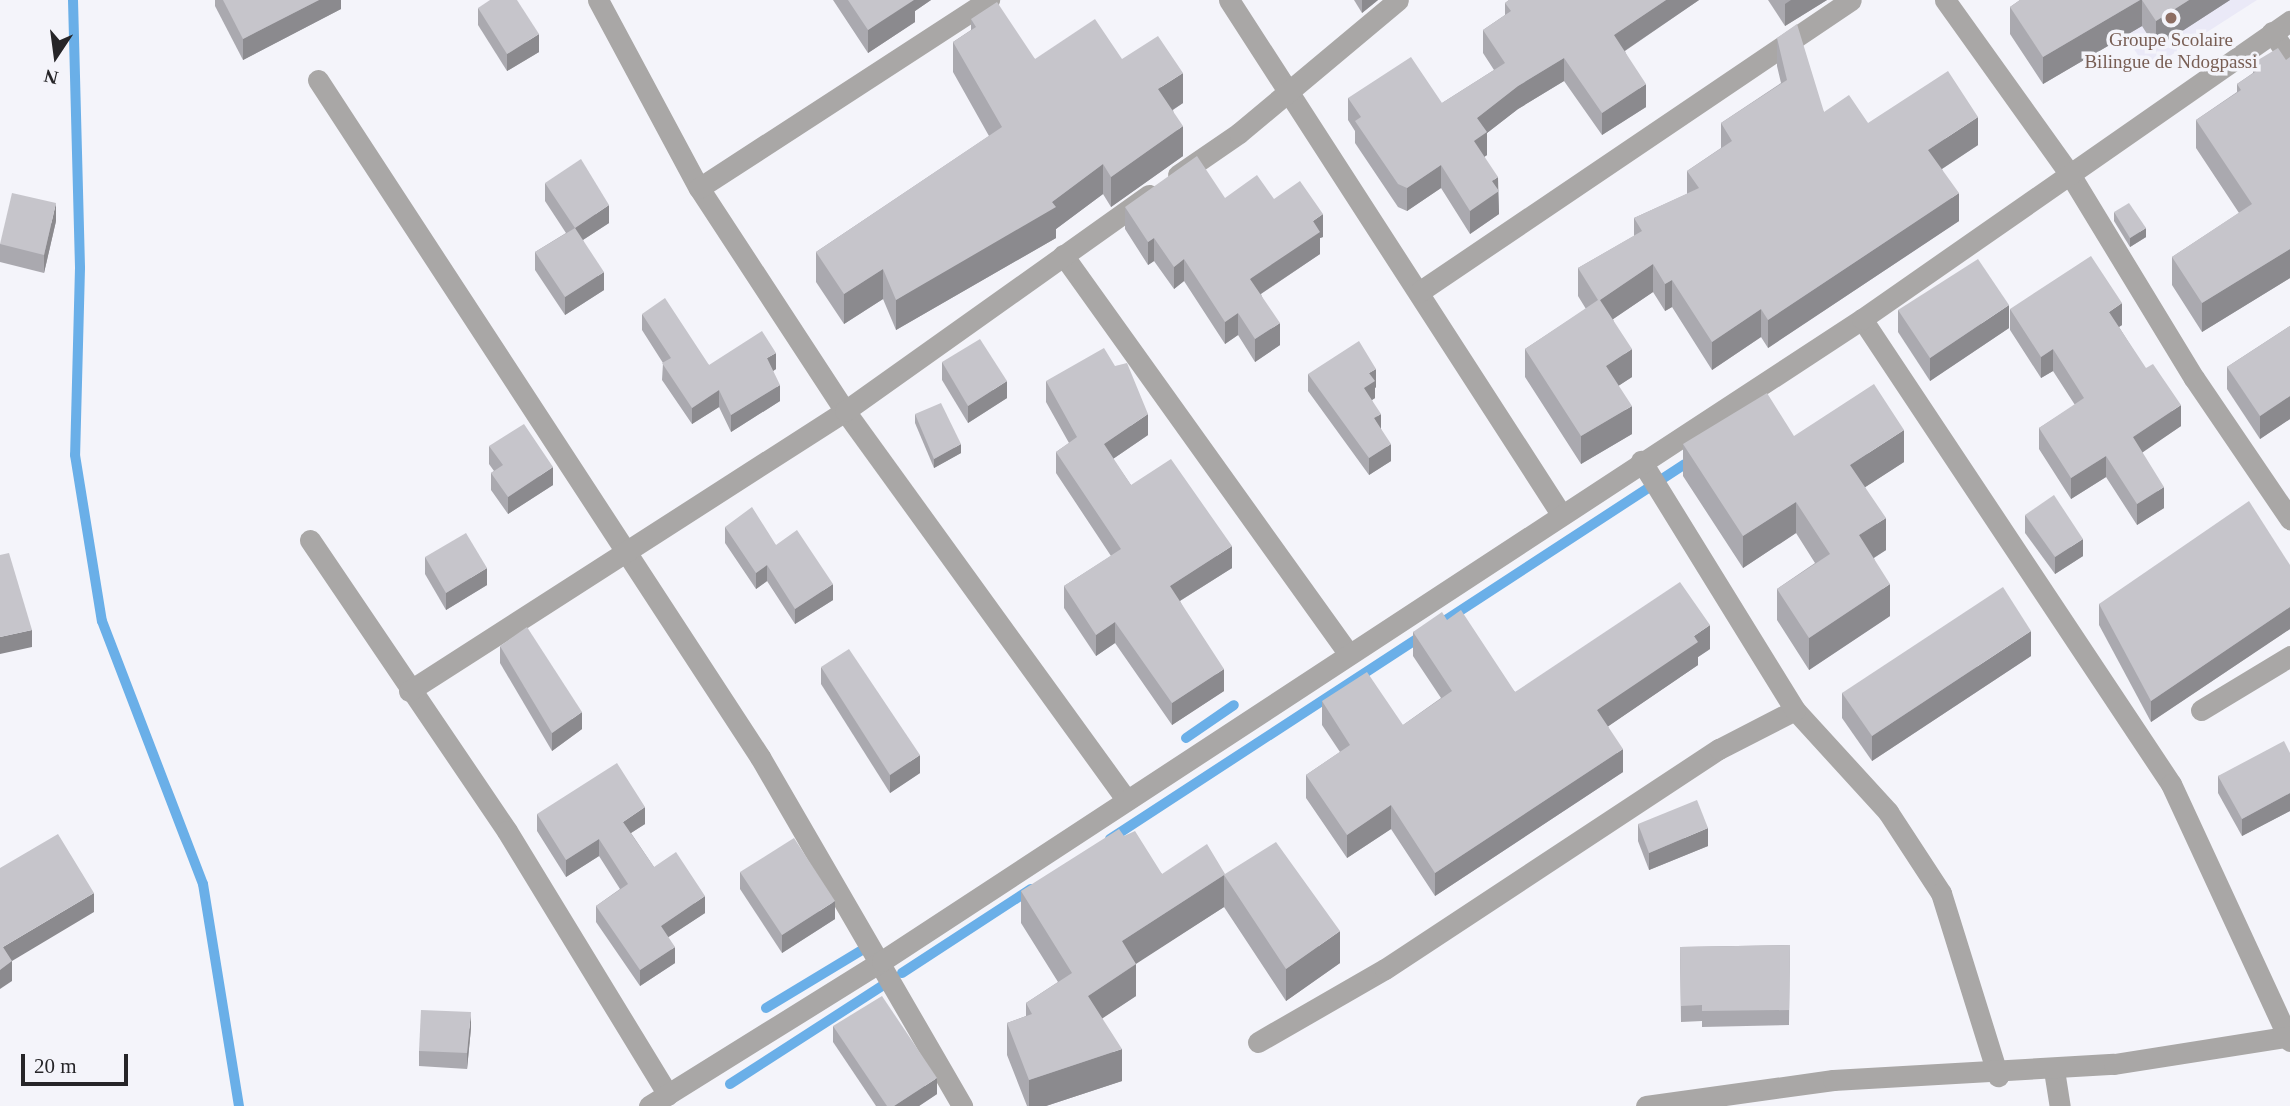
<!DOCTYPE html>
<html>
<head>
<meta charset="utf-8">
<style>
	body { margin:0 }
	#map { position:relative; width:2290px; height:1106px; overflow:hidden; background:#f4f4fa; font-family:Georgia,serif }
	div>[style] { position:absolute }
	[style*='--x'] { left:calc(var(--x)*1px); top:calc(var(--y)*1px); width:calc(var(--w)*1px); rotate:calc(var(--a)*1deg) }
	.built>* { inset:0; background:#eae9f7 }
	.stream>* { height:10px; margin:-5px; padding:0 5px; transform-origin:5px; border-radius:5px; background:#6aafe8 }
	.minor>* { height:21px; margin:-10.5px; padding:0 10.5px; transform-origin:10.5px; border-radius:10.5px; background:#a9a7a6 }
	.wall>* { inset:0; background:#aaa9af }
	.shaded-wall>* { inset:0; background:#8b8a8e }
	.building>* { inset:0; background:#c6c5cb }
	.dots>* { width:19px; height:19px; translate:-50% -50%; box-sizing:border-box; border:4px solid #f4f4fa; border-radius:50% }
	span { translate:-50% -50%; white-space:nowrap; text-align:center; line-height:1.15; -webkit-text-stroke:7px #f4f4fa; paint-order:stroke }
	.education-label { font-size:19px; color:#785e54 }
	.north { position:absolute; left:21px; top:21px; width:70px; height:70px; -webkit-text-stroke:5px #f4f4fa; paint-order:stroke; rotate:193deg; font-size:19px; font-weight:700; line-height:28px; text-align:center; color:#262528 }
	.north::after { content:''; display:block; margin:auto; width:24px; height:32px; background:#262528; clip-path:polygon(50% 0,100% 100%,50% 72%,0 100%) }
	.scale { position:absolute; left:21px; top:1054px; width:107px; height:32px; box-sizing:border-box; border:4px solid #262528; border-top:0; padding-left:9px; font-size:21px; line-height:24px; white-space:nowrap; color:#262528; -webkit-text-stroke:5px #f4f4fa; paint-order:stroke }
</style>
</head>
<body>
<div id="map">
	<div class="built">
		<i style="clip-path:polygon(2101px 0,2257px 0,2148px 70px)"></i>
	</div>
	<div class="stream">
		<i style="--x:73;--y:0;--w:268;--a:88.5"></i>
		<i style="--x:80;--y:268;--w:187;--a:91.5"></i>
		<i style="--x:75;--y:455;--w:168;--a:80.8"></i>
		<i style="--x:102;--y:621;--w:282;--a:69"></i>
		<i style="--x:203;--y:884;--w:225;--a:80.8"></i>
		<i style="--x:1186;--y:738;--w:58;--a:-34.5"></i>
		<i style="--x:1110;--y:839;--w:686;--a:-33.11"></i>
		<i style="--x:902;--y:973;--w:154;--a:-33.1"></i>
		<i style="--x:766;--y:1008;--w:118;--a:-31.1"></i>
		<i style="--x:730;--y:1084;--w:184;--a:-32.8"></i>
	</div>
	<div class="minor">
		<i style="--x:598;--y:0;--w:213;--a:61.8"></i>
		<i style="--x:699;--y:188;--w:267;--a:56.8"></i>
		<i style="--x:845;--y:411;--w:480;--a:54.1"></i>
		<i style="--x:1229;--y:0;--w:612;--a:57.14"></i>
		<i style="--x:1945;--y:0;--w:216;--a:54.4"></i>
		<i style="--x:2071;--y:176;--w:237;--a:58.7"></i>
		<i style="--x:2194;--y:378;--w:171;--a:55.8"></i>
		<i style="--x:2272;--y:32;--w:32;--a:56"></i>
		<i style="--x:318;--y:80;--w:809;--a:56.86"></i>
		<i style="--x:760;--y:757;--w:403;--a:59.9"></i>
		<i style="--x:1178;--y:175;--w:74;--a:-34.5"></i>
		<i style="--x:1239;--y:133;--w:207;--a:-39.9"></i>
		<i style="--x:699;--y:188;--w:346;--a:-33"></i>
		<i style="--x:1063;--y:255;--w:491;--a:54.4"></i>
		<i style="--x:1419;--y:292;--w:521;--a:-34.06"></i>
		<i style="--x:1862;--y:319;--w:558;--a:56.4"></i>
		<i style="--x:2171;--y:784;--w:283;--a:65.2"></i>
		<i style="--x:310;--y:540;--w:351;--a:55.9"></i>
		<i style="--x:507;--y:831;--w:309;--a:58.6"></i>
		<i style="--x:409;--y:691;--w:518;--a:-32.71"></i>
		<i style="--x:845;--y:411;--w:373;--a:-35.4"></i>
		<i style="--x:1795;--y:710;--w:138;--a:47.6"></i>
		<i style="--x:1888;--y:812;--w:97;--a:56.8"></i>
		<i style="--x:1941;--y:893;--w:192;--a:72.7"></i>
		<i style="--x:2201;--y:710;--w:104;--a:-31.2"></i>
		<i style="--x:1258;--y:1042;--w:146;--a:-29.9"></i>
		<i style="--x:1385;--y:969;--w:400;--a:-33.4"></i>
		<i style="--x:1719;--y:749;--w:85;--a:-27.2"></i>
		<i style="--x:1795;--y:710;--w:293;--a:-121.7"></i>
		<i style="--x:2054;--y:1070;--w:36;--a:81"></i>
		<i style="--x:649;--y:1106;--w:274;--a:-31.9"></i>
		<i style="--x:882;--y:961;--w:1172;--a:-33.23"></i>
		<i style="--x:1862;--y:319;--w:522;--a:-34.85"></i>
		<i style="--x:1646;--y:1106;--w:189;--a:-7.9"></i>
		<i style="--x:1833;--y:1080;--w:281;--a:-3.3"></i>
		<i style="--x:2114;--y:1064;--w:178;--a:-9"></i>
	</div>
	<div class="wall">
		<i style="clip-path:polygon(215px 0,341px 0,341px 9px,243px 60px,215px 6px)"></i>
		<i style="clip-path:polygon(833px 0,931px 0,915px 11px,915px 22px,868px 53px)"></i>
		<i style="clip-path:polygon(1354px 0,1378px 0,1362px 13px)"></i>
		<i style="clip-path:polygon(1509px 0,1699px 0,1625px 51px,1646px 107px,1602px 135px,1564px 81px,1518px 109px,1487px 133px,1487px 155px,1484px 157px,1498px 189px,1499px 214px,1470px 234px,1441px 188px,1407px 211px,1398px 207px,1355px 143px,1355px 131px,1348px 120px,1348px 98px,1442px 103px,1494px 70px,1483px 53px,1483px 30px,1505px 15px,1505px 3px)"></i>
		<i style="clip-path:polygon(1768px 0,1827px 0,1785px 26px)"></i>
		<i style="clip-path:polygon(2020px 0,2230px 0,2156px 48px,2142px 26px,2043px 84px,2010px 34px,2010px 7px)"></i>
		<i style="clip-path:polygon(478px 8px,539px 52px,507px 71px,478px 25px)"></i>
		<i style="clip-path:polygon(971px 19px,1035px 59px,1122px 59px,1183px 103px,1173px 110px,1183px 156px,1111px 207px,1103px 194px,1056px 229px,1056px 238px,896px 330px,883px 299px,844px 324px,816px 282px,816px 252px,989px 136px,953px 72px,953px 42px,971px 30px)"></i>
		<i style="clip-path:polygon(1777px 38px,1824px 112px,1868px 123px,1978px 145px,1942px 169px,1959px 221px,1768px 348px,1761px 337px,1712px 370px,1672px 307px,1665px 311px,1653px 292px,1613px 319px,1632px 377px,1618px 386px,1632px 434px,1581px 464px,1525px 377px,1525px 349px,1586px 309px,1578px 296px,1578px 268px,1634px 236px,1634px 218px,1687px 194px,1687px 171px,1721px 148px,1721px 123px,1781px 83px,1777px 66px)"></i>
		<i style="clip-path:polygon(2290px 57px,2290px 278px,2202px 332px,2172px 285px,2172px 257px,2239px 213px,2196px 148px,2196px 120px,2237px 92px,2237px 84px,2253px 73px,2253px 63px,2286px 60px)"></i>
		<i style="clip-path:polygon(545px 183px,609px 223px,583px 240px,604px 290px,565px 315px,535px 270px,535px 252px,566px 233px,545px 201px)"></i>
		<i style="clip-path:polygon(1225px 198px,1274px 199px,1323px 237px,1320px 238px,1320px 254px,1261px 294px,1280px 345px,1255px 362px,1238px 335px,1225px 344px,1184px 281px,1174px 289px,1154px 261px,1148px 265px,1125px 229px,1125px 207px)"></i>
		<i style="clip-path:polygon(2114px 212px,2146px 237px,2130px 247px,2114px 221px)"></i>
		<i style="clip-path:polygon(56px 221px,44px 273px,0 262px,0 244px)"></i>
		<i style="clip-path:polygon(2010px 309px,2122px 325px,2119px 327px,2181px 426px,2142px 452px,2164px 508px,2137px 525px,2106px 477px,2071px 499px,2039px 449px,2039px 428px,2075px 405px,2053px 371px,2041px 378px,2010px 330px)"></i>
		<i style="clip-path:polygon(1898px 310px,2009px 328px,1930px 381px,1898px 332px)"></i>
		<i style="clip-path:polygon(642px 314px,709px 365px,776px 369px,773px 371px,780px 401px,731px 432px,719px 407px,692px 424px,662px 380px,663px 363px,642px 330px)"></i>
		<i style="clip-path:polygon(2290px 326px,2290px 419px,2260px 439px,2227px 389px,2227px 367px)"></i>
		<i style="clip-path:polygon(942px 362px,1007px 398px,968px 423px,942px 380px)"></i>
		<i style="clip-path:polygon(1308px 374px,1376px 387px,1375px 388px,1375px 398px,1372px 400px,1391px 461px,1369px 475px,1308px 391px)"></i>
		<i style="clip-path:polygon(1046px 381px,1148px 435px,1113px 459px,1131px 485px,1232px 568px,1180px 601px,1224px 691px,1172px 725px,1115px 643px,1096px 656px,1064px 608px,1064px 586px,1111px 556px,1056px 473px,1056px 452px,1069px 443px,1046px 402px)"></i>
		<i style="clip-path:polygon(915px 414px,961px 453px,934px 468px,915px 423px)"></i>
		<i style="clip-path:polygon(1794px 436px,1904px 462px,1865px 487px,1886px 550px,1874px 558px,1890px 616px,1809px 670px,1777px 620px,1777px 589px,1815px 563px,1796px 533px,1743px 568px,1683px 476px,1683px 444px)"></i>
		<i style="clip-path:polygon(489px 446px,553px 485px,508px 514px,491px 490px,491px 473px,494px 471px,489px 464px)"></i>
		<i style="clip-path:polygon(2025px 515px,2083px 556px,2055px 574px,2025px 533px)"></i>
		<i style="clip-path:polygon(725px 527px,776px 545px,833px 600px,795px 624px,767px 581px,756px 589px,725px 543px)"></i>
		<i style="clip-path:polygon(425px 557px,487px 585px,446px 610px,425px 574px)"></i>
		<i style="clip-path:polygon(2290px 565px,2290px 629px,2151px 722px,2099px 625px,2099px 604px)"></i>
		<i style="clip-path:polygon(1447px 620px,1515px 692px,1710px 649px,1698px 657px,1698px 665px,1608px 726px,1623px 772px,1435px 896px,1391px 829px,1347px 858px,1306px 798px,1306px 775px,1340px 752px,1322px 725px,1322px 701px,1403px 725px,1441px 698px,1413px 656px,1413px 632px)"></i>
		<i style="clip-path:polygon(500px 646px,582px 729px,552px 751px,500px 663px)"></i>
		<i style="clip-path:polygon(2031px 656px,1872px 761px,1842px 718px,1842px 693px)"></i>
		<i style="clip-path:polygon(821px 667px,920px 773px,890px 793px,821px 684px)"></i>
		<i style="clip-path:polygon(2290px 753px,2290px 811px,2242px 836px,2218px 793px,2218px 776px)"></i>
		<i style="clip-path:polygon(537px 814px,645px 824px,631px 833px,654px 867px,705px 913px,668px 937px,675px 963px,640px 986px,596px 922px,596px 906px,620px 889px,599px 856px,566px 877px,537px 831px)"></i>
		<i style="clip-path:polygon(1638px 824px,1708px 846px,1649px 870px,1638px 841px)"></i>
		<i style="clip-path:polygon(1124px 836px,1162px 874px,1225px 874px,1340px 963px,1286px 1001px,1224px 907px,1136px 963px,1136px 996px,1102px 1018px,1122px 1081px,1046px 1106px,1027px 1106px,1007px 1055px,1007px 1023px,1026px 1016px,1026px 1003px,1058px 982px,1021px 923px,1021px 891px)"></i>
		<i style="clip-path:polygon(740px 872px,835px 919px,782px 953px,740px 889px)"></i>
		<i style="clip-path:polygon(1790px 945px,1789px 1025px,1702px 1027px,1702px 1021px,1681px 1022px,1680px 947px)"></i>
		<i style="clip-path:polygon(833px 1026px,937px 1094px,919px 1106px,876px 1106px,833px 1042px)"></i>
		<i style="clip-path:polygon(471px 1028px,467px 1069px,419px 1066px,419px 1051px)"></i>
	</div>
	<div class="shaded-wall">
		<i style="clip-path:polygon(319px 0,341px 0,341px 9px,243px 60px,243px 39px)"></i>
		<i style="clip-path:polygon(910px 0,931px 0,915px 11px,915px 22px,868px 53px,868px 30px)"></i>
		<i style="clip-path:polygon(1362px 0,1378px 0,1362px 13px)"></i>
		<i style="clip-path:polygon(1666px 0,1699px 0,1614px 58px,1614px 35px)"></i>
		<i style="clip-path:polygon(1791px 0,1827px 0,1785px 26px,1785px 4px)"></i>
		<i style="clip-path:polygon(2140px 0,2142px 0,2142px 26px,2043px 84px,2043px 57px)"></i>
		<i style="clip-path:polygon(2189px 0,2230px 0,2156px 48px,2156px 21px)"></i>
		<i style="clip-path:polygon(539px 34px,539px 52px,507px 71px,507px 54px)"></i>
		<i style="clip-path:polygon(1564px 58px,1564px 81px,1518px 109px,1487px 133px,1487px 155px,1474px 164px,1474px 141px,1477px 118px,1518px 86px)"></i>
		<i style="clip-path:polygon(1183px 73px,1183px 103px,1158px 119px,1158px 89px)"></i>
		<i style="clip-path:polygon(1646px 84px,1646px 107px,1602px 135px,1602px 113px)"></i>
		<i style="clip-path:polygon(1978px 117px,1978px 145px,1928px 178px,1928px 150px)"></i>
		<i style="clip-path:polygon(1183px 126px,1183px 156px,1111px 207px,1111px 177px)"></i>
		<i style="clip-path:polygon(1103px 164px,1103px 194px,1056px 229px,1056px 238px,896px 330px,896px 300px,1052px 202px)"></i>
		<i style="clip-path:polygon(1441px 165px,1441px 188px,1407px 211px,1407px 188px)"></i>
		<i style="clip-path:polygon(1498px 177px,1499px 214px,1470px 234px,1470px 211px,1492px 181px)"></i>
		<i style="clip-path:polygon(1959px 193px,1959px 221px,1768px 348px,1768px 320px)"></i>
		<i style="clip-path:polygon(56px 203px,56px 221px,44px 273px,44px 255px)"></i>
		<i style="clip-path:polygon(609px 205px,609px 223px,575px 245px,575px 228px)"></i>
		<i style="clip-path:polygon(1323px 214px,1323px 237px,1320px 238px,1320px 254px,1250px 301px,1250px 279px,1313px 221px)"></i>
		<i style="clip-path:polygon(2146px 228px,2146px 237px,2130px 247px,2130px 238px)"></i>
		<i style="clip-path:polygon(1154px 238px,1154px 261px,1148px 265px,1148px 242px)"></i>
		<i style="clip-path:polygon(2290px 249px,2290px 278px,2202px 332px,2202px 303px)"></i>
		<i style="clip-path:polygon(1184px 259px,1184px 281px,1174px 289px,1174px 267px)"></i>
		<i style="clip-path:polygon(1653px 264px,1653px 292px,1600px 328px,1600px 300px)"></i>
		<i style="clip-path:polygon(883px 269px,883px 299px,844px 324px,844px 294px)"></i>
		<i style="clip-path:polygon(604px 272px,604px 290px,565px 315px,565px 297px)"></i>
		<i style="clip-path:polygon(1672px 280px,1672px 307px,1665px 311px,1665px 284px)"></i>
		<i style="clip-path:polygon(2122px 303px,2122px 325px,2109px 333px,2109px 312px)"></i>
		<i style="clip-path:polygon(2009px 305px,2009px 328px,1930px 381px,1930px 358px)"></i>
		<i style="clip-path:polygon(1761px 309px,1761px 337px,1712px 370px,1712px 342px)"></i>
		<i style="clip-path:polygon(1238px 313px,1238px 335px,1225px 344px,1225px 322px)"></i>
		<i style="clip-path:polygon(1280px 323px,1280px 345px,1255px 362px,1255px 339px)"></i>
		<i style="clip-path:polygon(1632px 349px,1632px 377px,1606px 394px,1606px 366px)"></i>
		<i style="clip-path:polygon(2053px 349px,2053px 371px,2041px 378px,2041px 357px)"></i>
		<i style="clip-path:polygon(776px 353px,776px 369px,767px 375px,767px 358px)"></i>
		<i style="clip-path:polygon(1376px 369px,1376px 387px,1375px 388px,1375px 398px,1364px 405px,1364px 388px,1369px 373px)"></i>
		<i style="clip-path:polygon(1007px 381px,1007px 398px,968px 423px,968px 406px)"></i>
		<i style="clip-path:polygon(780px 385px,780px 401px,731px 432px,731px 415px)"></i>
		<i style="clip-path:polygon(719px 390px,719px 407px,692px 424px,692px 408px)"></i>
		<i style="clip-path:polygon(2290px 396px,2290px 419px,2260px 439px,2260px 416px)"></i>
		<i style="clip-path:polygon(2181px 405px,2181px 426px,2133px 459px,2133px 437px)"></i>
		<i style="clip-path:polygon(1632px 406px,1632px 434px,1581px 464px,1581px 436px)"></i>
		<i style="clip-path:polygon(1148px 414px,1148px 435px,1104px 465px,1104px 444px)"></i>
		<i style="clip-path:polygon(1381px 414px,1381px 431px,1374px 418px)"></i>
		<i style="clip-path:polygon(1904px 430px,1904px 462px,1850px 497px,1850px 465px)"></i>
		<i style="clip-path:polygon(961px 444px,961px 453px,934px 468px,934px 459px)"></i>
		<i style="clip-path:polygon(1391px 444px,1391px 461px,1369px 475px,1369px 458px)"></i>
		<i style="clip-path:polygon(2106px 456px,2106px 477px,2071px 499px,2071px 478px)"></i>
		<i style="clip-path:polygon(553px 467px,553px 485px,508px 514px,508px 497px)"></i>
		<i style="clip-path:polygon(2164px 487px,2164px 508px,2137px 525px,2137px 504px)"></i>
		<i style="clip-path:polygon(1796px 502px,1796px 533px,1743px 568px,1743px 536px)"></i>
		<i style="clip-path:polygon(1886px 518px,1886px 550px,1859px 567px,1859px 535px)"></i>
		<i style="clip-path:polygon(2083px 539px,2083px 556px,2055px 574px,2055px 557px)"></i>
		<i style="clip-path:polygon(1232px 546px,1232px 568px,1170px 607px,1170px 586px)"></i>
		<i style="clip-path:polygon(767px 565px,767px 581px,756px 589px,756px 573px)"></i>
		<i style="clip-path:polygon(487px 568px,487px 585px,446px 610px,446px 593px)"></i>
		<i style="clip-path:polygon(833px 584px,833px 600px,795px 624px,795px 609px)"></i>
		<i style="clip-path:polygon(1890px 584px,1890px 616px,1809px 670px,1809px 638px)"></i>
		<i style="clip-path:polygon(2290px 607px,2290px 629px,2151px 722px,2151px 701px)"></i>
		<i style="clip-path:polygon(1115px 622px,1115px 643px,1096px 656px,1096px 635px)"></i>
		<i style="clip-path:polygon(1710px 625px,1710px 649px,1698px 657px,1698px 665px,1597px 734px,1597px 710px,1694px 636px)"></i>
		<i style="clip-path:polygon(32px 630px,32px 647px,0 654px,0 637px)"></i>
		<i style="clip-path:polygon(2031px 631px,2031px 656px,1872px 761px,1872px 736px)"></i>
		<i style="clip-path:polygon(1224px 669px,1224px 691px,1172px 725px,1172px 703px)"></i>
		<i style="clip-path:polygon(582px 712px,582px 729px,552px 751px,552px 733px)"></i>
		<i style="clip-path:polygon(1623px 749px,1623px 772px,1435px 896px,1435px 873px)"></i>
		<i style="clip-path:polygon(920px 755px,920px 773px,890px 793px,890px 775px)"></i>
		<i style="clip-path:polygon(2290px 793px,2290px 811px,2242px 836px,2242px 819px)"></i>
		<i style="clip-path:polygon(1391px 805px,1391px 829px,1347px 858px,1347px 835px)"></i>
		<i style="clip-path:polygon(645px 807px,645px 824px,623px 838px,623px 822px)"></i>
		<i style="clip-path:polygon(1708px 828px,1708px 846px,1649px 870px,1649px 853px)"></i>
		<i style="clip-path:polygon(599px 839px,599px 856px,566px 877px,566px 860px)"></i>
		<i style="clip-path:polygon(1224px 875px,1224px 907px,1122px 973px,1122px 941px)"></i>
		<i style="clip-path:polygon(94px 893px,94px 912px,12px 961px,12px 981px,0 989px,0 970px,3px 947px)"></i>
		<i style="clip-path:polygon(705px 896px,705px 913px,661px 942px,661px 926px)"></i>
		<i style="clip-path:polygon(835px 901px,835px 919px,782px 953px,782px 935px)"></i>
		<i style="clip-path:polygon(1340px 931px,1340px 963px,1286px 1001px,1286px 969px)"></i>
		<i style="clip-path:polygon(675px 947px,675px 963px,640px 986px,640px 970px)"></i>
		<i style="clip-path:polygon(1136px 964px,1136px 996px,1088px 1028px,1088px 996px)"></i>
		<i style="clip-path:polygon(471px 1012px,471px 1028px,467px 1069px,467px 1053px)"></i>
		<i style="clip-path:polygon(1122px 1049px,1122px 1081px,1046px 1106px,1029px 1106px,1029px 1080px)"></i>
		<i style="clip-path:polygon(937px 1078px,937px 1094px,919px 1106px,894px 1106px)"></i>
	</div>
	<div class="building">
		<i style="clip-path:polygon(223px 0,319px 0,243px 39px)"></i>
		<i style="clip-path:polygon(490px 0,517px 0,539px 34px,507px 54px,478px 8px)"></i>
		<i style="clip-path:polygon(848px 0,914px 0,868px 30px)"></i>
		<i style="clip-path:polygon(1509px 0,1666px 0,1614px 35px,1646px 84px,1602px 113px,1564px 58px,1518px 86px,1477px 118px,1487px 132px,1474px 141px,1498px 177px,1492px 181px,1499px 191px,1470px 211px,1441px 165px,1407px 188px,1398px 184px,1355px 121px,1361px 117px,1348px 98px,1411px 57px,1442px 103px,1505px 63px,1483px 30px,1511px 11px,1505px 3px)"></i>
		<i style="clip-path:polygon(2020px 0,2140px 0,2043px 57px,2010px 7px)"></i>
		<i style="clip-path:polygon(2142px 0,2189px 0,2156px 21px)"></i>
		<i style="clip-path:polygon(997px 2px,1035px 59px,1095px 19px,1122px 59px,1158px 36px,1183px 73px,1158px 89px,1183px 126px,1111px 177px,1103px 164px,1052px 202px,1056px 207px,896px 300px,883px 269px,844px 294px,816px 252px,1002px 127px,953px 42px,976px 27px,971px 19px)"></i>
		<i style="clip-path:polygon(1797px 24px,1824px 112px,1849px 95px,1868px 123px,1948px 71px,1978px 117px,1928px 150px,1959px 193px,1768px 320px,1761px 309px,1712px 342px,1672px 280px,1665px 284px,1653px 264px,1600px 300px,1632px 349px,1606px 366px,1632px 406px,1581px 436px,1525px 349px,1598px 300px,1578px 268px,1642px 231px,1634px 218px,1699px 188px,1687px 171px,1732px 141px,1721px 123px,1787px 80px,1777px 38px)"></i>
		<i style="clip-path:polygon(2278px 48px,2286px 60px,2290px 57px,2290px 249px,2202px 303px,2172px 257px,2252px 204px,2196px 120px,2241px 90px,2237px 84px,2258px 70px,2253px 63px)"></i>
		<i style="clip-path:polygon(1197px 156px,1225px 198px,1257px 175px,1274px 199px,1300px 181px,1323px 214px,1313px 221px,1320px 232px,1250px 279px,1280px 323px,1255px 339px,1238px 313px,1225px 322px,1184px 259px,1174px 267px,1154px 238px,1148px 242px,1125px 207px)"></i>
		<i style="clip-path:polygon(581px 159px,609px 205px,575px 228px,545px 183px)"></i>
		<i style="clip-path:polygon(12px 193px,56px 203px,44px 255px,0 244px)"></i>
		<i style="clip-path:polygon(2129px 203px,2146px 228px,2130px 238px,2114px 212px)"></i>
		<i style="clip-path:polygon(575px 228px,604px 272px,565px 297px,535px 252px)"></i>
		<i style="clip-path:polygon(2091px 256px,2122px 303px,2109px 312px,2146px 368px,2153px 364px,2181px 405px,2133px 437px,2164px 487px,2137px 504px,2106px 456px,2071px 478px,2039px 428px,2084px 398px,2053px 349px,2041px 357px,2010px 309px)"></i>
		<i style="clip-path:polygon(1978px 259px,2009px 305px,1930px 358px,1898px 310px)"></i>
		<i style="clip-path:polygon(665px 298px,709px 365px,762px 331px,776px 353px,767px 358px,780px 385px,731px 415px,719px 390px,692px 408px,662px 363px,671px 358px,642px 314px)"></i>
		<i style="clip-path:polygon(2290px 326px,2290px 396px,2260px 416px,2227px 367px)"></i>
		<i style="clip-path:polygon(980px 339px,1007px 381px,968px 406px,942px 362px)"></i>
		<i style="clip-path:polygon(1359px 341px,1376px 369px,1369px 373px,1375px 381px,1364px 388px,1381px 414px,1374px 418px,1391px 444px,1369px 458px,1308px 374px)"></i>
		<i style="clip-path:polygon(1104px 348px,1115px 366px,1127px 363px,1148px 414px,1104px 444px,1131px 485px,1171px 459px,1232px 546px,1170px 586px,1224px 669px,1172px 703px,1115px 622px,1096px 635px,1064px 586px,1121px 549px,1056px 452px,1077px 437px,1046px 381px)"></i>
		<i style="clip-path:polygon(1874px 384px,1904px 430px,1850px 465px,1886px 518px,1859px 535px,1890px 584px,1809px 638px,1777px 589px,1830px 554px,1796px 502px,1743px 536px,1683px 444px,1767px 393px,1794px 436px)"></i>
		<i style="clip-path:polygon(941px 403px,961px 444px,934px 459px,915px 414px)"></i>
		<i style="clip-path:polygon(524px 424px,553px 467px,508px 497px,491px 473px,503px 465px,489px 446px)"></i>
		<i style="clip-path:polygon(2054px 495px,2083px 539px,2055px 557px,2025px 515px)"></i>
		<i style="clip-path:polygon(2249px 501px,2290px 565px,2290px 607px,2151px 701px,2099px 604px)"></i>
		<i style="clip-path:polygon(752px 507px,776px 545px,797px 530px,833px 584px,795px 609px,767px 565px,756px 573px,725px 527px)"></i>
		<i style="clip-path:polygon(466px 533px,487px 568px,446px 593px,425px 557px)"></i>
		<i style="clip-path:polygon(9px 553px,32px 630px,0 637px,0 555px)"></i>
		<i style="clip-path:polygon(1680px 582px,1710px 625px,1694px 636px,1698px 642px,1597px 710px,1623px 749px,1435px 873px,1391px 805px,1347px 835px,1306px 775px,1350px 745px,1322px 701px,1367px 672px,1403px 725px,1452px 691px,1413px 632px,1442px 612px,1447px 620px,1461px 610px,1515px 692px)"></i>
		<i style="clip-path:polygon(2003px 587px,2031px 631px,1872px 736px,1842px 693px)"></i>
		<i style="clip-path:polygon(527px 627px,582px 712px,552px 733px,500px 646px)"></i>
		<i style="clip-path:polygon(849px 649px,920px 755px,890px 775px,821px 667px)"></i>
		<i style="clip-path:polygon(2284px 741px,2290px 753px,2290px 793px,2242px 819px,2218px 776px)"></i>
		<i style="clip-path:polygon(617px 763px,645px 807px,623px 822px,654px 867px,676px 852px,705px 896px,661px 926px,675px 947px,640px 970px,596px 906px,628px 884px,599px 839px,566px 860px,537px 814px)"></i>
		<i style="clip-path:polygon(1697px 800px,1708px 828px,1649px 853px,1638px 824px)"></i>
		<i style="clip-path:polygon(1119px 829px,1124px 836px,1135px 831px,1162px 874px,1207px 844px,1225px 874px,1276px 842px,1340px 931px,1286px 969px,1224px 875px,1122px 941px,1136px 964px,1088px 996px,1122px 1049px,1029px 1080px,1007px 1023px,1032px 1014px,1026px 1003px,1072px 973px,1021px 891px)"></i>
		<i style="clip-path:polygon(58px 834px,94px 893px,3px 947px,12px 961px,0 970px,0 868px)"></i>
		<i style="clip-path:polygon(794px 838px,835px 901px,782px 935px,740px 872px)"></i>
		<i style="clip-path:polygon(1790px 945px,1789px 1010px,1702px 1011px,1702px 1005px,1681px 1006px,1680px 947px)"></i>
		<i style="clip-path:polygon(882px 996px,937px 1078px,894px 1106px,887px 1106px,833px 1026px)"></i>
		<i style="clip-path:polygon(421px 1010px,471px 1012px,467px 1053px,419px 1051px)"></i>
	</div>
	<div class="dots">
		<i style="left:2171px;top:18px;background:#8d6e63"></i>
	</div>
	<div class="education-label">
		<span style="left:2171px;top:51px">Groupe Scolaire<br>Bilingue de Ndogpassi</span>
	</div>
	<div class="north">N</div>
	<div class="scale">20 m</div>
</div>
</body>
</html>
